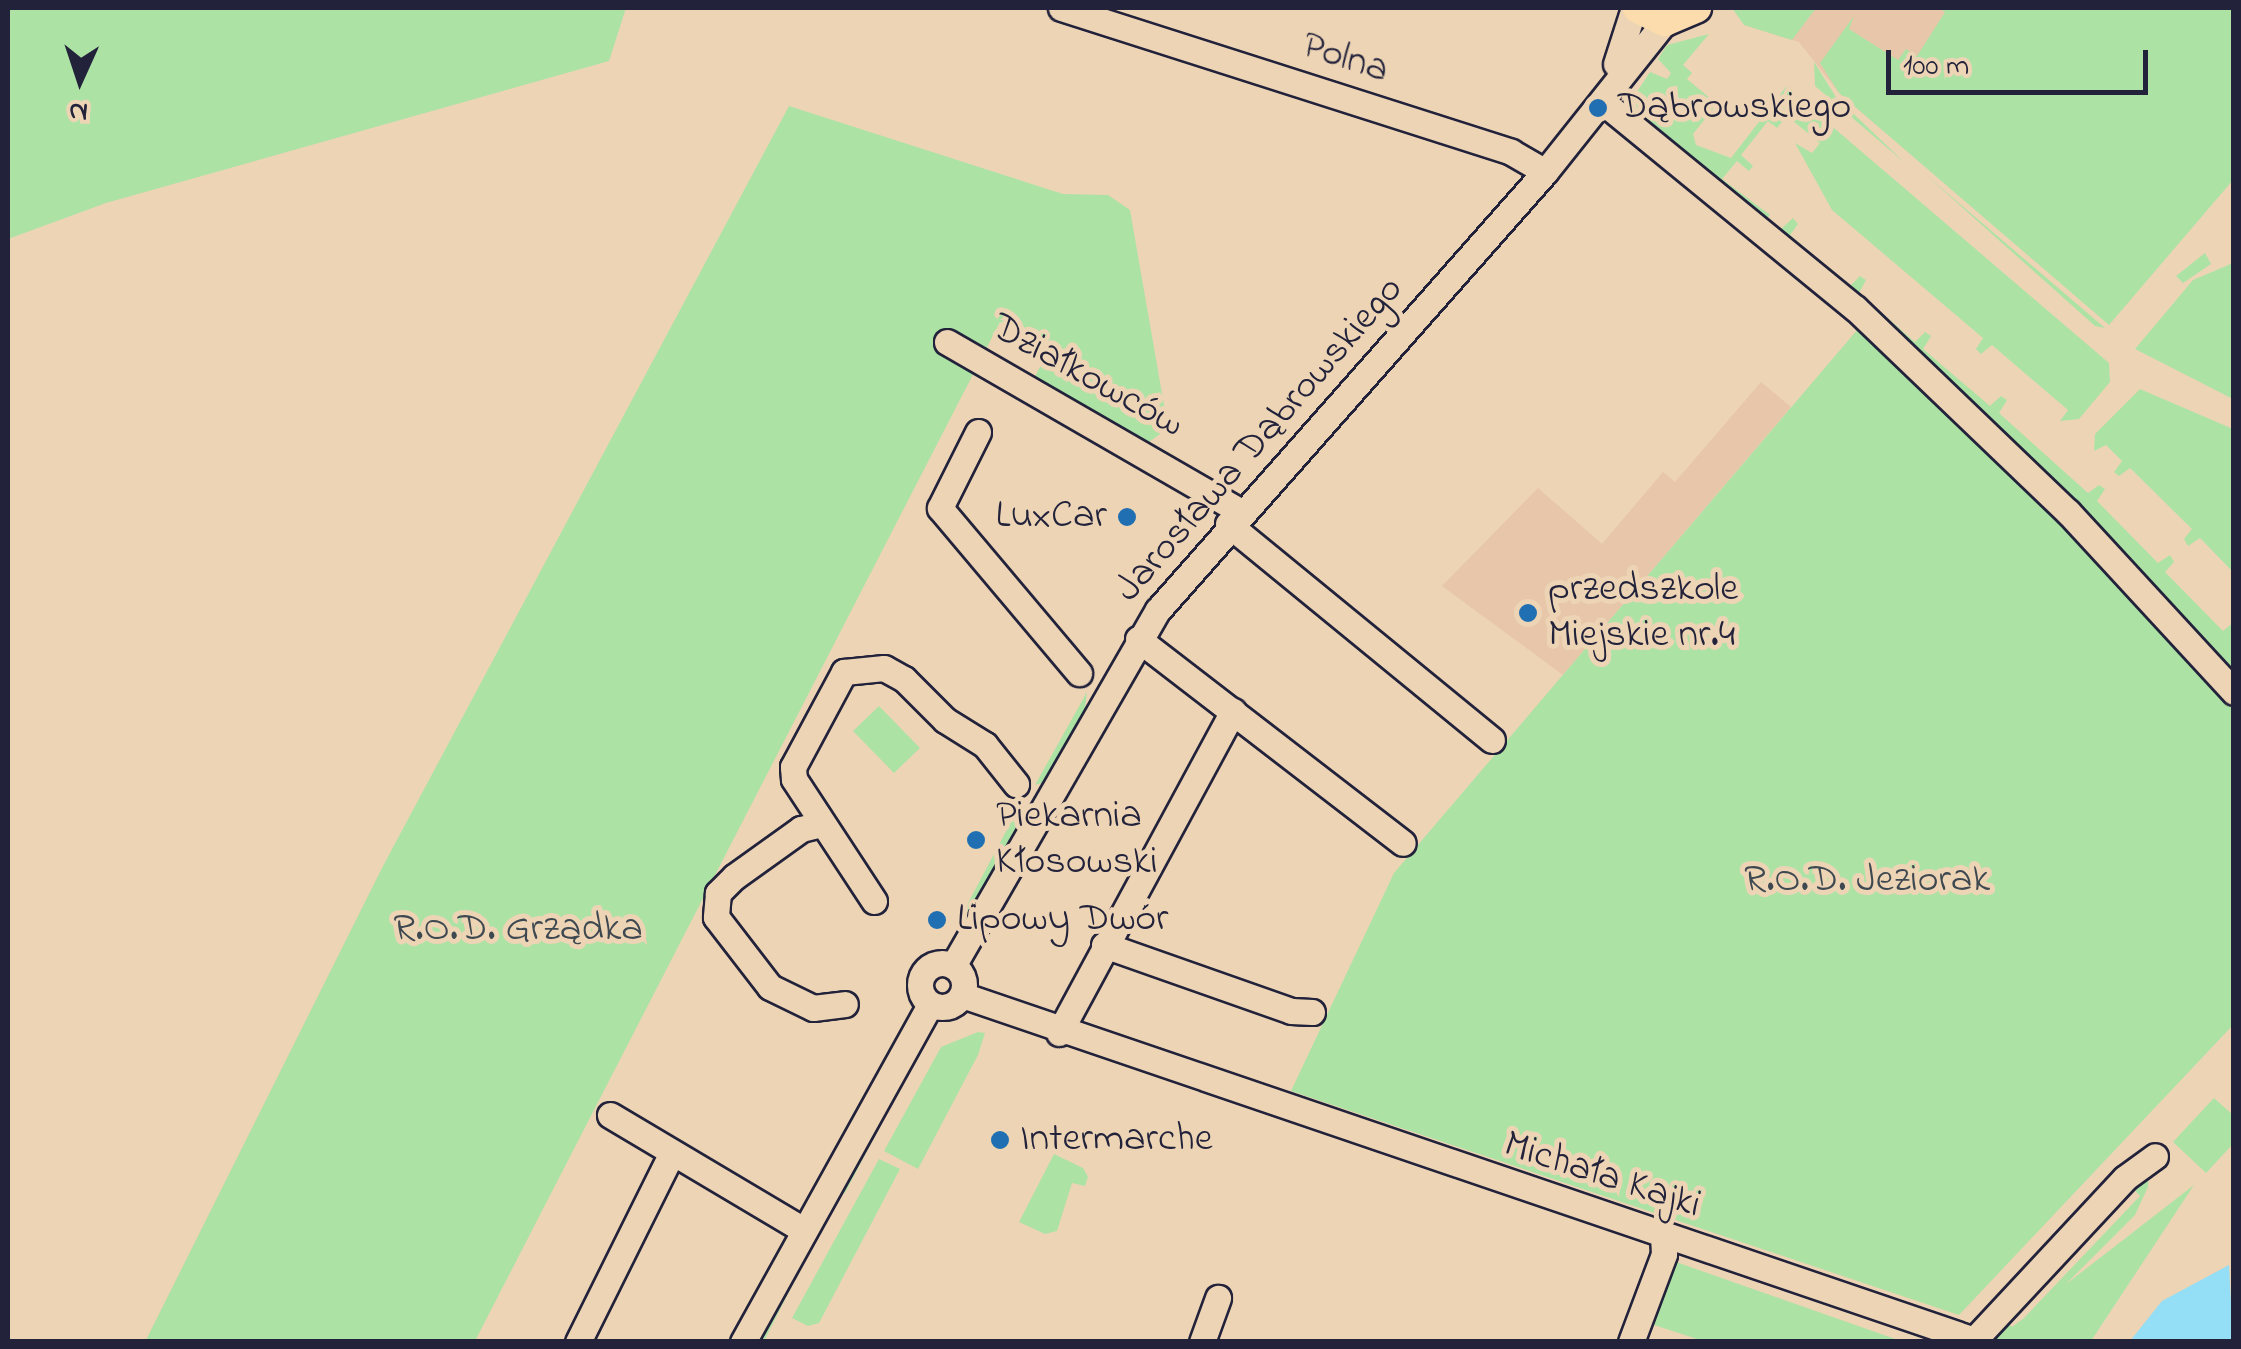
<!DOCTYPE html>
<html>
<head>
<meta charset="utf-8">
<style>
	body { margin:0 }
	#map { position:relative; width:2241px; height:1349px; overflow:hidden; background:#edd4b5; font-family:"Indie Flower",sans-serif }
	div>[style] { position:absolute }
	[style*='--x'] { left:calc(var(--x)*1px); top:calc(var(--y)*1px); width:calc(var(--w)*1px); rotate:calc(var(--a)*1deg) }
	.built>* { inset:0; background:#e7c6aa }
	.green>* { inset:0; background:#ade2a5 }
	.water>* { inset:0; background:#94def6 }
	.roads { filter:drop-shadow(2px 0 #22223b) drop-shadow(-2px 0 #22223b) drop-shadow(0 2px #22223b) drop-shadow(0 -2px #22223b) }
	.minor>* { height:25px; margin:-12.5px; padding:0 12.5px; transform-origin:12.5px; border-radius:12.5px; background:#edd4b5 }
	.minor>.ring { margin:-12.5px; padding:0; box-sizing:content-box; background:none; border:25px solid #edd4b5; border-radius:50% }
	.major>* { height:30px; margin:-15px; padding:0 15px; transform-origin:15px; border-radius:15px; background:#fcdcac }
	.dots>* { width:28px; height:28px; translate:-50% -50%; box-sizing:border-box; border:5px solid #edd4b5; border-radius:50% }
	span { translate:-50% -50%; white-space:nowrap; text-align:center; line-height:1.15; -webkit-text-stroke:10px #edd4b5; paint-order:stroke }
	.street-label { font-size:40px; color:#22223b }
	.poi-label { font-size:40px; color:#22223b }
	.left { translate:0 -50%; text-align:left }
	.right { translate:-100% -50%; text-align:right }
	.park-label { font-size:40px; color:#3e4850 }
	.frame { position:absolute; inset:0; border:10px solid #22223b; pointer-events:none }
	.north { position:absolute; left:30px; top:30px; width:100px; height:100px; -webkit-text-stroke:8px #edd4b5; paint-order:stroke; rotate:183deg; font-size:28px; font-weight:700; line-height:40px; text-align:center; color:#22223b }
	.north::after { content:''; display:block; margin:auto; width:35px; height:45px; background:#22223b; clip-path:polygon(50% 0,100% 100%,50% 72%,0 100%) }
	.scale { position:absolute; left:1886px; top:50px; width:262px; height:45px; box-sizing:border-box; border:5px solid #22223b; border-top:0; padding-left:12px; font-size:30px; line-height:35px; white-space:nowrap; color:#22223b; -webkit-text-stroke:8px #edd4b5; paint-order:stroke }
</style>
</head>
<body>
<div id="map">
	<div class="built">
		<i style="clip-path:polygon(1749px 8px,1961px 8px,1882px 130px,1839px 93px,1799px 42px,1744px 25px)"></i>
		<i style="clip-path:polygon(1761px 382px,1791px 407px,1563px 675px,1442px 586px,1538px 488px,1602px 544px,1663px 472px,1675px 482px)"></i>
	</div>
	<div class="green">
		<i style="clip-path:polygon(8px 8px,626px 8px,609px 61px,106px 203px,8px 239px)"></i>
		<i style="clip-path:polygon(1732px 8px,1816px 8px,1792px 40px,1744px 25px)"></i>
		<i style="clip-path:polygon(1939px 8px,2233px 8px,2233px 180px,2109px 325px,1839px 93px,1820px 63px,1854px 16px,1849px 29px,1898px 60px,1906px 49px,1917px 56px,1945px 12px)"></i>
		<i style="clip-path:polygon(1709px 34px,1683px 65px,1692px 73px,1687px 79px,1717px 104px,1693px 134px,1696px 145px,1731px 158px,1786px 87px,2109px 363px,2110px 382px,2079px 419px,2060px 421px,2068px 410px,1992px 345px,1981px 354px,1976px 349px,1983px 338px,1832px 210px,1795px 143px,1812px 153px,1820px 143px,1787px 116px,1777px 128px,1768px 121px,1741px 155px,1753px 166px,1749px 171px,1737px 161px,1722px 179px,1770px 215px,1765px 220px,1627px 107px,1650px 72px,1667px 79px,1671px 73px,1658px 59px,1667px 45px)"></i>
		<i style="clip-path:polygon(1814px 62px,1836px 97px,1905px 163px,1815px 86px)"></i>
		<i style="clip-path:polygon(789px 106px,1063px 194px,1108px 195px,1130px 210px,1168px 428px,1149px 442px,1052px 392px,1034px 378px,1050px 348px,1000px 322px,475px 1341px,145px 1342px,383px 866px)"></i>
		<i style="clip-path:polygon(1926px 175px,2105px 328px,2095px 326px)"></i>
		<i style="clip-path:polygon(1793px 218px,1798px 224px,1790px 235px,1850px 286px,1860px 276px,1866px 280px,1859px 293px,1915px 342px,1925px 332px,1931px 336px,1923px 349px,1990px 406px,2001px 396px,2007px 400px,1999px 413px,2088px 493px,2099px 485px,2105px 489px,2097px 501px,2158px 563px,2170px 555px,2174px 562px,2165px 572px,2223px 631px,2233px 623px,2233px 683px,1779px 231px)"></i>
		<i style="clip-path:polygon(2205px 253px,2211px 264px,2183px 283px,2176px 276px)"></i>
		<i style="clip-path:polygon(2233px 263px,2234px 263px,2233px 399px,2135px 349px,2193px 280px)"></i>
		<i style="clip-path:polygon(1858px 329px,2062px 516px,2233px 710px,2233px 1025px,1959px 1315px,1291px 1091px,1394px 873px)"></i>
		<i style="clip-path:polygon(2140px 389px,2233px 429px,2233px 572px,2200px 538px,2188px 546px,2184px 539px,2192px 529px,2130px 468px,2119px 476px,2114px 472px,2122px 461px,2106px 445px,2094px 451px,2095px 434px)"></i>
		<i style="clip-path:polygon(1087px 692px,1085px 708px,1045px 782px,1035px 785px)"></i>
		<i style="clip-path:polygon(879px 706px,920px 748px,894px 773px,853px 731px)"></i>
		<i style="clip-path:polygon(1020px 805px,1020px 823px,959px 926px,958px 922px)"></i>
		<i style="clip-path:polygon(978px 1032px,985px 1033px,978px 1055px,918px 1169px,884px 1151px,941px 1047px)"></i>
		<i style="clip-path:polygon(922px 1046px,845px 1193px,840px 1193px)"></i>
		<i style="clip-path:polygon(2214px 1098px,2233px 1115px,2233px 1144px,2206px 1173px,2173px 1142px)"></i>
		<i style="clip-path:polygon(1054px 1154px,1083px 1168px,1088px 1177px,1085px 1186px,1072px 1183px,1057px 1231px,1045px 1234px,1019px 1222px)"></i>
		<i style="clip-path:polygon(879px 1159px,900px 1169px,819px 1323px,808px 1326px,792px 1318px)"></i>
		<i style="clip-path:polygon(2149px 1162px,2148px 1187px,2135px 1215px,2065px 1285px,2194px 1185px,2091px 1341px,1978px 1342px,2004px 1320px,2012px 1327px,2024px 1318px,2140px 1196px,2128px 1183px)"></i>
		<i style="clip-path:polygon(831px 1209px,764px 1341px,758px 1342px)"></i>
		<i style="clip-path:polygon(1676px 1262px,1901px 1341px,1703px 1341px,1648px 1323px)"></i>
	</div>
	<div class="water">
		<i style="clip-path:polygon(2229px 1265px,2233px 1341px,2130px 1341px,2162px 1301px)"></i>
	</div>
	<div class="roads">
		<div class="minor">
			<i style="--x:1061;--y:8;--w:472;--a:17.7"></i>
			<i style="--x:1511;--y:152;--w:39;--a:30"></i>
			<i style="--x:1616;--y:64;--w:59;--a:-72.2"></i>
			<i style="--x:1603;--y:102;--w:325;--a:39.3"></i>
			<i style="--x:1855;--y:308;--w:295;--a:43.8"></i>
			<i style="--x:2068;--y:512;--w:245;--a:47.3"></i>
			<i style="--x:947;--y:342;--w:338;--a:30"></i>
			<i style="--x:978;--y:432;--w:85;--a:116.6"></i>
			<i style="--x:940;--y:508;--w:216;--a:49.9"></i>
			<i style="--x:1228;--y:524;--w:341;--a:39.3"></i>
			<i style="--x:1138;--y:639;--w:334;--a:37.6"></i>
			<i style="--x:821;--y:824;--w:21;--a:166"></i>
			<i style="--x:801;--y:829;--w:82;--a:144.4"></i>
			<i style="--x:734;--y:877;--w:23;--a:135"></i>
			<i style="--x:718;--y:893;--w:24;--a:95"></i>
			<i style="--x:716;--y:917;--w:88;--a:52.4"></i>
			<i style="--x:770;--y:987;--w:48;--a:26"></i>
			<i style="--x:813;--y:1008;--w:32;--a:-7"></i>
			<i style="--x:874;--y:901;--w:146;--a:-123.3"></i>
			<i style="--x:794;--y:779;--w:12;--a:-95"></i>
			<i style="--x:793;--y:767;--w:108;--a:-61.8"></i>
			<i style="--x:844;--y:672;--w:40;--a:-5.7"></i>
			<i style="--x:884;--y:668;--w:23;--a:29"></i>
			<i style="--x:904;--y:679;--w:58;--a:45"></i>
			<i style="--x:945;--y:720;--w:47;--a:32"></i>
			<i style="--x:985;--y:745;--w:50;--a:51.5"></i>
			<i style="--x:1104;--y:945;--w:198;--a:19.4"></i>
			<i style="--x:1291;--y:1011;--w:21;--a:3"></i>
			<i class="ring" style="left:920px;top:963px;width:19px;height:19px"></i>
			<i style="--x:953;--y:966;--w:411;--a:-60.1"></i>
			<i style="--x:1158;--y:610;--w:584;--a:-48.54"></i>
			<i style="--x:1545;--y:172;--w:193;--a:-51.5"></i>
			<i style="--x:962;--y:995;--w:1069;--a:18.82"></i>
			<i style="--x:1974;--y:1340;--w:221;--a:-47"></i>
			<i style="--x:2125;--y:1178;--w:37;--a:-36"></i>
			<i style="--x:1059;--y:1033;--w:366;--a:-61.6"></i>
			<i style="--x:610;--y:1115;--w:226;--a:30.7"></i>
			<i style="--x:578;--y:1342;--w:207;--a:-63.6"></i>
			<i style="--x:743;--y:1342;--w:385;--a:-61"></i>
			<i style="--x:1202;--y:1342;--w:47;--a:-70"></i>
			<i style="--x:1631;--y:1342;--w:94;--a:-69.4"></i>
			<i style="--x:1664;--y:1254;--w:19;--a:-93"></i>
		</div>
		<div class="major">
			<i style="--x:1638;--y:8;--w:30;--a:26"></i>
			<i style="--x:1665;--y:21;--w:34;--a:-23"></i>
		</div>
	</div>
	<div class="dots">
		<i style="left:1598px;top:108px;background:#1f6fb2"></i>
		<i style="left:1127px;top:517px;background:#1f6fb2"></i>
		<i style="left:1528px;top:613px;background:#1f6fb2"></i>
		<i style="left:976px;top:840px;background:#1f6fb2"></i>
		<i style="left:937px;top:920px;background:#1f6fb2"></i>
		<i style="left:1000px;top:1140px;background:#1f6fb2"></i>
	</div>
	<div class="street-label">
		<span style="left:1345px;top:59px;rotate:18deg">Polna</span>
		<span style="left:1087px;top:377px;rotate:29deg">Działkowców</span>
		<span style="left:1260px;top:440px;rotate:-49deg">Jarosława Dąbrowskiego</span>
		<span style="left:1602px;top:1176px;rotate:18deg">Michała Kajki</span>
	</div>
	<div class="poi-label">
		<span class="left" style="left:1618px;top:108px">Dąbrowskiego</span>
		<span class="right" style="left:1107px;top:517px">LuxCar</span>
		<span class="left" style="left:1548px;top:613px">przedszkole<br>Miejskie nr.4</span>
		<span class="left" style="left:996px;top:840px">Piekarnia<br>Kłosowski</span>
		<span class="left" style="left:957px;top:920px">Lipowy Dwór</span>
		<span class="left" style="left:1020px;top:1140px">Intermarche</span>
	</div>
	<div class="park-label">
		<span style="left:1867px;top:881px">R.O.D. Jeziorak</span>
		<span style="left:518px;top:930px">R.O.D. Grządka</span>
	</div>
	<div class="frame"></div>
	<div class="north">N</div>
	<div class="scale">100 m</div>
</div>
</body>
</html>
